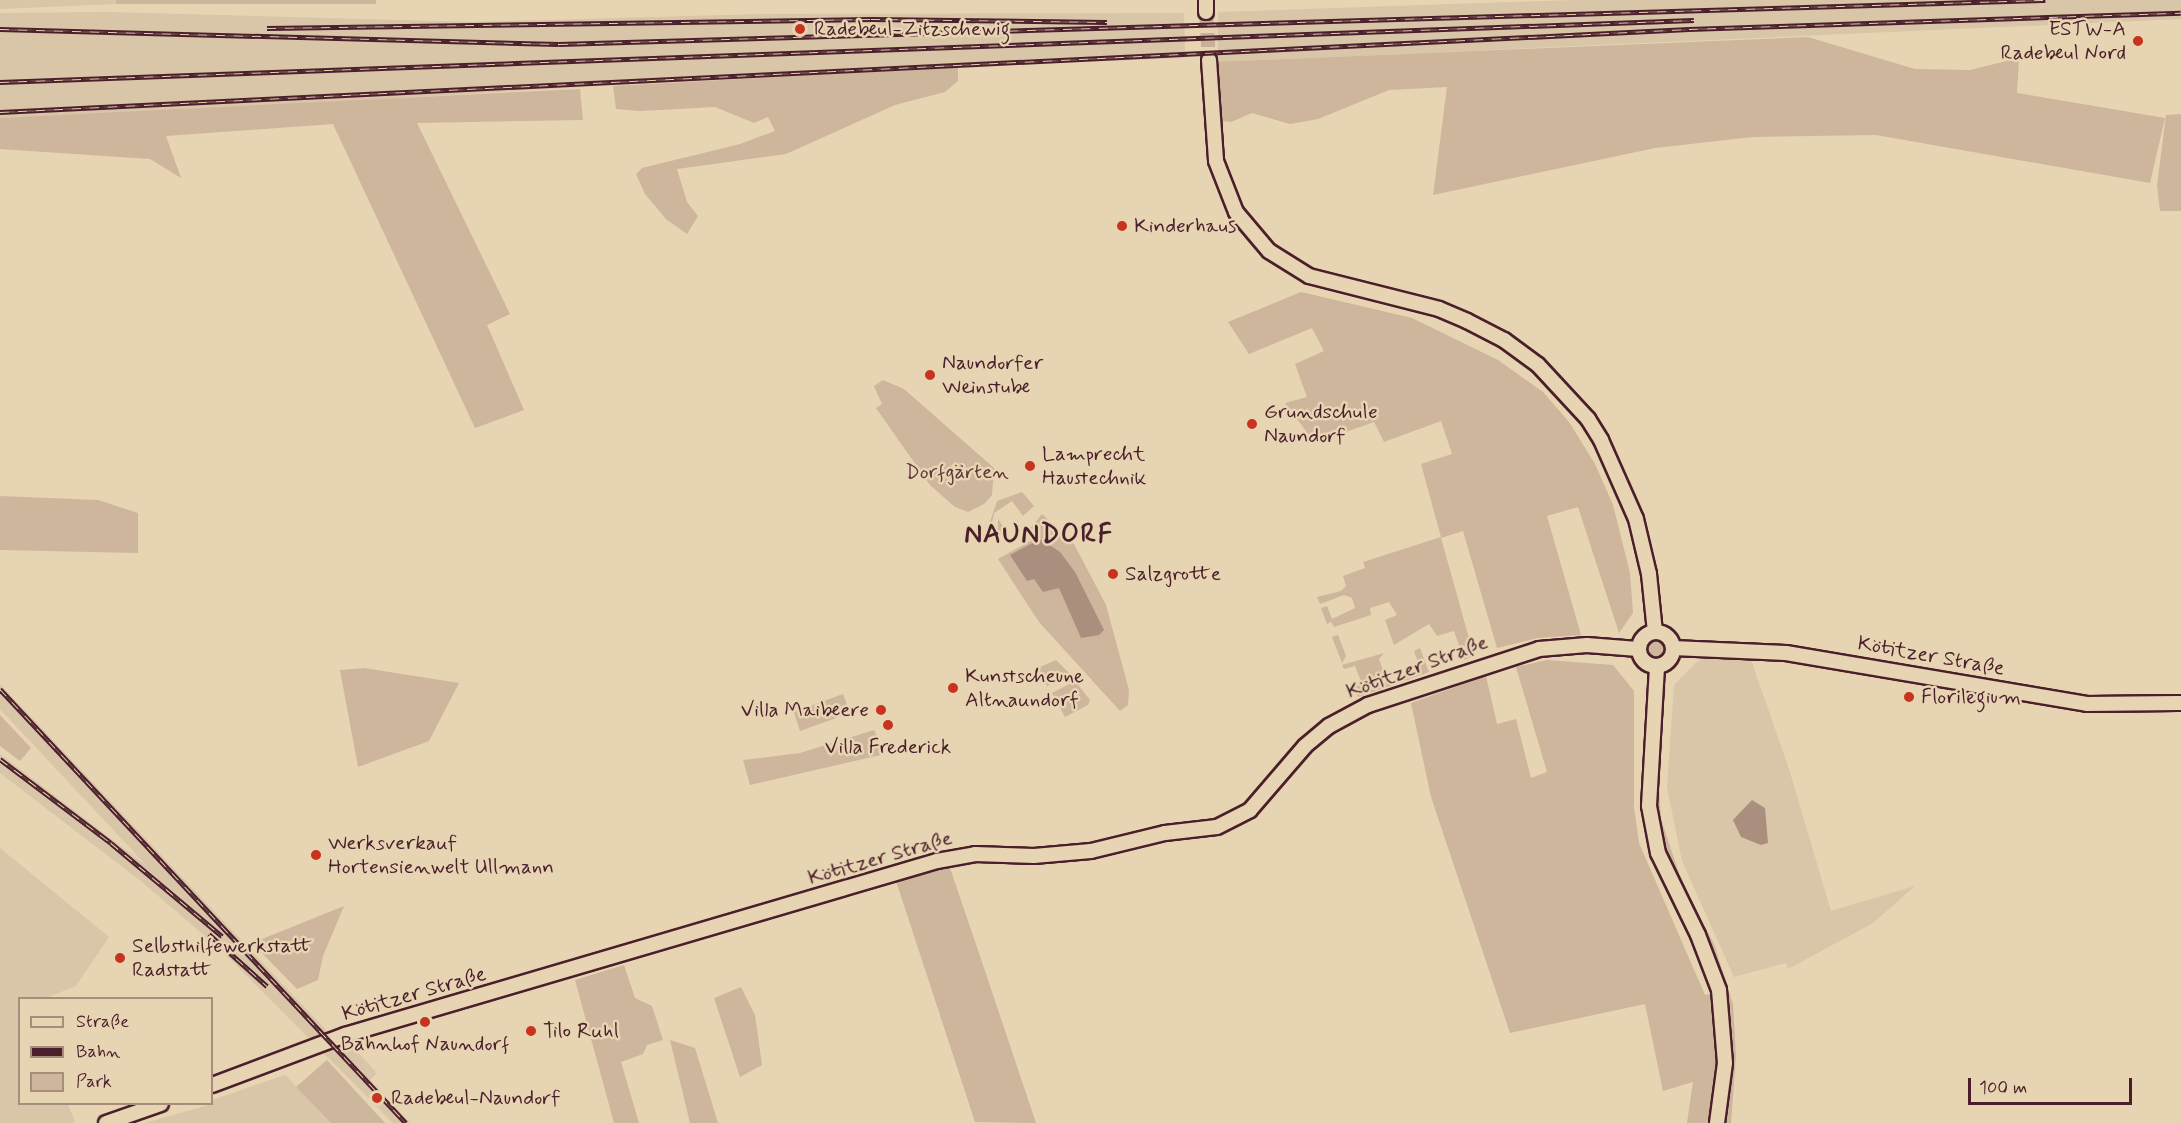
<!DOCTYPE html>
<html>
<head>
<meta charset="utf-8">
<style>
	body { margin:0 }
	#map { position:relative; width:2181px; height:1123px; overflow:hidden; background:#e6d4b2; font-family:Mynerve,sans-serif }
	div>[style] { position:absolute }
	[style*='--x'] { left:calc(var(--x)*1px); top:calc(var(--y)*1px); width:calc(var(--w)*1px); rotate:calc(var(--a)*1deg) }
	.built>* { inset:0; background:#d9c5a7 }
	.green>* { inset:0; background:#cdb69c }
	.round { border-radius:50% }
	.water>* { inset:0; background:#aa8f7f }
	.minor-tunnel>* { height:14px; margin-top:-7px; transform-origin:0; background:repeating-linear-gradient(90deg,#c7b097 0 14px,transparent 0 21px) }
	.roads { filter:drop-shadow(2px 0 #4a1f2b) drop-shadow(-2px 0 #4a1f2b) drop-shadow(0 2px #4a1f2b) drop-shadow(0 -2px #4a1f2b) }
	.minor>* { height:14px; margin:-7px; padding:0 7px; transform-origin:7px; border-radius:7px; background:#e6d4b2 }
	.minor>.ring { margin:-7px; padding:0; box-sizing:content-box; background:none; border:14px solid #e6d4b2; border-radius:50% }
	.rail>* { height:5px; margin-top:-2.5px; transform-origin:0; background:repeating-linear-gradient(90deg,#e6d4b2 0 9px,#4a1f2b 0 18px); box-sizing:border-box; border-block:2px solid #4a1f2b }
	.dots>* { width:16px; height:16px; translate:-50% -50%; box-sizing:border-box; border:3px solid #e6d4b2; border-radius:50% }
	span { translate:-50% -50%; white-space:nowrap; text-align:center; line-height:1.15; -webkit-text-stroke:5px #e6d4b2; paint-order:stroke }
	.poi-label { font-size:21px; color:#4a1f2b }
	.left { translate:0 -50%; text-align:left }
	.right { translate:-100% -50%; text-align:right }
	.park-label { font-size:21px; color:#5e363c }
	.street-label { font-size:21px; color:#4a1f2b }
	.district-label { font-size:27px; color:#4a1f2b; font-weight:700; letter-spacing:1.5px }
	.legend { position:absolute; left:18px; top:997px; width:195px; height:108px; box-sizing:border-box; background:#e6d4b2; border:2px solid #a88c7c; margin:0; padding:8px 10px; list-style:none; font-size:18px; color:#4a1f2b }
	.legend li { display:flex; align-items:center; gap:12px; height:30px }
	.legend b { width:30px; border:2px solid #a88c7c }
	.scale { position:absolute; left:1968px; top:1078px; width:164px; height:27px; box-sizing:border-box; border:3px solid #4a1f2b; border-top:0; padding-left:8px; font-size:18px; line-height:21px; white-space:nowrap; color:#4a1f2b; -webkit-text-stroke:4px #e6d4b2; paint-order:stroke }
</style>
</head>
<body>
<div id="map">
	<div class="built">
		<i style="clip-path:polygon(0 0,116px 0,116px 4px,0 9px)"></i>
		<i style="clip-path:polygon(1574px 0,2181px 0,2181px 19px,1218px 62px,1218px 12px)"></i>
		<i style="clip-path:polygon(110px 12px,471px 22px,766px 14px,1184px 13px,1185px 58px,852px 71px,168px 112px,0 118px,0 13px)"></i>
		<i style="clip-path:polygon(1714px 656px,1750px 657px,1789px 769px,1831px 911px,1915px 886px,1873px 923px,1788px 969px,1786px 963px,1734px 977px,1682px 861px,1667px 787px,1674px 685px,1698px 661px)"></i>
		<i style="clip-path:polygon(0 684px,341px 1046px,349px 1043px,377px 1073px,370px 1080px,410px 1123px,393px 1123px,222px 951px,142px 882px,0 773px,0 754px,147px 866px,0 709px)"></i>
		<i style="clip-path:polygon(0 848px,109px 937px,76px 986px,46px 998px,20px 998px,20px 1104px,68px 1104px,75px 1122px,71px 1123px,0 1123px)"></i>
		<i style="clip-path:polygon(285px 1075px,331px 1123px,145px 1123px,212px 1104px,212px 1100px)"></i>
	</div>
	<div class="green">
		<i style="clip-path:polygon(116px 0,376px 0,376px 4px,116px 4px)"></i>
		<i style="clip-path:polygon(1808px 37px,1915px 69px,1970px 70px,2019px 58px,2017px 93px,2165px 118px,2150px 183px,1876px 135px,1753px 137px,1655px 148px,1433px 195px,1447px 87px,1389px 90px,1318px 119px,1290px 124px,1252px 113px,1231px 122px,1216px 120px,1214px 62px)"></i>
		<i style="clip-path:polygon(958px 67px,958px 81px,945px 92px,895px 105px,786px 154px,677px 169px,687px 202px,698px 216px,687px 234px,666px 219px,645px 194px,636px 174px,642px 168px,740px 144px,775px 131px,768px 117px,754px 123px,715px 107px,640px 111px,616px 109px,613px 86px)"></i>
		<i style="clip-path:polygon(580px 89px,583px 120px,417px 123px,510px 314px,487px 325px,524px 410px,475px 428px,333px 124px,166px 136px,181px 178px,150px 159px,0 149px,0 118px)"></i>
		<i style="clip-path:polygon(2181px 114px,2181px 211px,2160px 211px,2157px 186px,2166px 115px)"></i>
		<i style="clip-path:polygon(1301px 292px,1412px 318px,1498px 360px,1543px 392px,1569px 422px,1595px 464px,1613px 505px,1630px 573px,1633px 613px,1619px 633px,1578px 507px,1547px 516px,1581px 635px,1538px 638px,1497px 648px,1463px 531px,1441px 538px,1474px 656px,1464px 660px,1454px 631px,1437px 636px,1429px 624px,1394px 645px,1385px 620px,1397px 615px,1389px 602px,1370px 608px,1371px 615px,1334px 627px,1331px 622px,1327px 624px,1321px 608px,1327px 606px,1332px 619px,1355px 608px,1352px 598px,1344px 595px,1320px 604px,1317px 597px,1341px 591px,1346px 586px,1343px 576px,1365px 568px,1363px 562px,1441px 537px,1421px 464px,1452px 454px,1441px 421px,1384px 442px,1374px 422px,1315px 443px,1285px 403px,1307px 397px,1295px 364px,1324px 351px,1312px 328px,1249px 354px,1228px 322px)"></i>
		<i style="clip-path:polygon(883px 380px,904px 389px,994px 468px,992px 495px,984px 504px,968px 512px,955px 507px,930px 485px,876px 408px,882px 404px,874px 386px)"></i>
		<i style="clip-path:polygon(1022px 492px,1034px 506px,1023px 516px,1012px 501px,994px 513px,991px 529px,993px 534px,998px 531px,998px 519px,1006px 531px,993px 538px,990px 536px,989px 525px,997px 501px)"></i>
		<i style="clip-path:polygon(0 496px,98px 500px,138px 513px,138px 553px,0 550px)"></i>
		<i style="clip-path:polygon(1042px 514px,1074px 544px,1106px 605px,1129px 690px,1128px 705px,1120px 711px,1039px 622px,998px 559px,1032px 540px,1028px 531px)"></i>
		<i style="clip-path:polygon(1338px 635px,1346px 656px,1342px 663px,1332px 637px)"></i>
		<i class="round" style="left:1647px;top:639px;width:18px;height:18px"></i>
		<i style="clip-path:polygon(1420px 648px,1429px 672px,1399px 683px,1396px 677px,1414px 671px,1412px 664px,1418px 662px,1414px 651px)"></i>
		<i style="clip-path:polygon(1384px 653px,1379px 659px,1386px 679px,1393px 685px,1358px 697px,1351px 685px,1361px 681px,1355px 666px,1344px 669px,1342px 665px)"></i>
		<i style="clip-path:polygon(1056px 660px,1070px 674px,1047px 686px,1038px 668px)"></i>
		<i style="clip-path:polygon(1547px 660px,1613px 665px,1634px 691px,1634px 807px,1639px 843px,1705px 995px,1713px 993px,1719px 1061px,1708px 1123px,1687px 1123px,1693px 1082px,1663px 1091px,1645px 1004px,1510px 1033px,1431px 797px,1411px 703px,1486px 676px,1497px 724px,1516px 719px,1531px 778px,1547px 772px,1516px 667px)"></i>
		<i style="clip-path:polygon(364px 668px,459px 683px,429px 741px,358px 767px,340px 670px)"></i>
		<i style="clip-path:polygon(1075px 681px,1090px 700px,1088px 705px,1065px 717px,1052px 693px)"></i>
		<i style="clip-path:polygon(1662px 685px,1666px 685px,1658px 771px,1661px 819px,1683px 885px,1714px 944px,1733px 1004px,1736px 1056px,1731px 1123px,1726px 1123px,1732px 1055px,1727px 1003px,1709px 945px,1678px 886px,1656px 819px,1654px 792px)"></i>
		<i style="clip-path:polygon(843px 694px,850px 713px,800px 731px,794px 712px)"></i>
		<i style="clip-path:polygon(0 715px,31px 748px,20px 761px,0 746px)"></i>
		<i style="clip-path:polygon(874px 730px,885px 754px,750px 785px,743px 760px,800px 753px)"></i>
		<i style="clip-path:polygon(950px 868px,983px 965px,1036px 1123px,975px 1122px,896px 881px)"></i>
		<i style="clip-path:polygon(344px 906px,323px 956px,318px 980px,297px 989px,252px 943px)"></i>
		<i style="clip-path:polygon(624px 965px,635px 998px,652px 1006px,663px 1040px,647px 1045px,643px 1054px,621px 1062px,639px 1123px,614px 1123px,575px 980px)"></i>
		<i style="clip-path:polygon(741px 987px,755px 1015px,762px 1065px,740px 1077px,714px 998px)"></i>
		<i style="clip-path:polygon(670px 1040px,695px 1048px,718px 1123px,690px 1123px)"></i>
		<i style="clip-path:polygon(327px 1060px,385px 1123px,331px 1123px,296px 1087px)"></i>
	</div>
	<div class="water">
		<i style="clip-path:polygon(1040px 539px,1060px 552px,1075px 572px,1104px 630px,1099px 635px,1081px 638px,1059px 588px,1043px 592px,1034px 579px,1027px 581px,1010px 555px)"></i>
		<i style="clip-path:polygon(1752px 800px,1765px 808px,1768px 843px,1761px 845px,1741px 837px,1733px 820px)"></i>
	</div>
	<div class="minor-tunnel">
		<i style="--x:1206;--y:12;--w:48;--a:86.4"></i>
	</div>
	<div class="roads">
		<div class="minor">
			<i style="--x:1206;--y:12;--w:12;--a:-90"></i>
			<i style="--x:1209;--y:60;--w:101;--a:86"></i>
			<i style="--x:1216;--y:161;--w:55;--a:68.6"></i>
			<i style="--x:1236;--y:212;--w:51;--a:49.8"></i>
			<i style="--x:1269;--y:251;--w:47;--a:32"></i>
			<i style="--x:1309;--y:276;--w:134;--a:14.2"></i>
			<i style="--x:1439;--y:309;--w:30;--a:23"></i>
			<i style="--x:1467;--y:321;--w:42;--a:27.2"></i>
			<i style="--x:1504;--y:340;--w:42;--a:36.3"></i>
			<i style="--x:1538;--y:365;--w:74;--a:47.2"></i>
			<i style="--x:1588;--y:419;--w:25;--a:58"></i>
			<i style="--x:1601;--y:440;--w:86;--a:66.1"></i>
			<i style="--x:1636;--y:519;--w:57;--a:76.7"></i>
			<i style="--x:1649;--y:574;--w:58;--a:84.1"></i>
			<i class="ring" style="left:1639px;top:632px;width:20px;height:20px"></i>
			<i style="--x:1673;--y:648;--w:113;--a:2.5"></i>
			<i style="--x:1786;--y:653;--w:305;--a:9.6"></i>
			<i style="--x:2087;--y:704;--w:94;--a:-0.6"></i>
			<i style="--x:1657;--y:667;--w:139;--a:93.3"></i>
			<i style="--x:1649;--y:806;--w:48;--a:79.2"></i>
			<i style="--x:1658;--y:853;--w:91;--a:64"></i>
			<i style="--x:1698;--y:935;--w:59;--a:69.1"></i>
			<i style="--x:1719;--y:990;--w:73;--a:85.3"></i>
			<i style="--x:1725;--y:1063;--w:61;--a:97.6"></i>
			<i style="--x:212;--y:1085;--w:142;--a:-20.6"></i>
			<i style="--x:345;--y:1035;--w:617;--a:-16.38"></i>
			<i style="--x:937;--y:861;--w:39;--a:-10"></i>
			<i style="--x:975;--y:854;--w:59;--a:1.9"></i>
			<i style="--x:1034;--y:856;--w:57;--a:-5"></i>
			<i style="--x:1091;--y:851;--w:76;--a:-13.7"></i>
			<i style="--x:1165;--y:833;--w:52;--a:-6.6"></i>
			<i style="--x:1217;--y:827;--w:37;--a:-27"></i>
			<i style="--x:1250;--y:810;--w:84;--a:-49.3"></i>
			<i style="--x:1305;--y:746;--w:31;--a:-40"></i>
			<i style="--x:1329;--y:726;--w:44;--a:-28.3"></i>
			<i style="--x:1368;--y:705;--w:180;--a:-18.1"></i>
			<i style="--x:1539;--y:649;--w:48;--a:-4.8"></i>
			<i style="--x:1587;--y:645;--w:51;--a:4.5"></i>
			<i style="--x:106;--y:1123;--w:58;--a:-19.1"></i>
		</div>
	</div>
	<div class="rail">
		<i style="--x:267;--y:28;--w:604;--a:-0.85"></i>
		<i style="--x:871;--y:19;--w:236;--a:0.7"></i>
		<i style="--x:0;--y:29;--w:559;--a:1.54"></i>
		<i style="--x:559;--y:44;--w:1487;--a:-1.7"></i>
		<i style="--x:0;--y:82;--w:1695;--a:-2.1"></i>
		<i style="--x:0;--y:112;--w:1691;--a:-2.81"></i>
		<i style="--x:1689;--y:29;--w:492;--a:-1.9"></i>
		<i style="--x:0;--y:689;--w:594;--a:46.91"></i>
		<i style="--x:0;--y:759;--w:139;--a:37.1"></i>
		<i style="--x:111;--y:843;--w:145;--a:40"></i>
		<i style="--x:209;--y:934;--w:78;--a:41.9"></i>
	</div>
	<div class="dots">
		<i style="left:800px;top:29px;background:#c8321e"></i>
		<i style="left:2138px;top:41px;background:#c8321e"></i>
		<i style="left:1122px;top:226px;background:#c8321e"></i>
		<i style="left:930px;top:375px;background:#c8321e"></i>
		<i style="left:1252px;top:424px;background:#c8321e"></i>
		<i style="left:1030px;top:466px;background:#c8321e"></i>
		<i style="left:1113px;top:574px;background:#c8321e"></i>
		<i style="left:953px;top:688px;background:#c8321e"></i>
		<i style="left:1909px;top:697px;background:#c8321e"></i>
		<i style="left:881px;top:710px;background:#c8321e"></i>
		<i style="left:888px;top:725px;background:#c8321e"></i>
		<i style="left:316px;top:855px;background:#c8321e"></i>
		<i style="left:120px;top:958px;background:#c8321e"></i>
		<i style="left:425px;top:1022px;background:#c8321e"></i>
		<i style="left:531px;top:1031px;background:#c8321e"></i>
		<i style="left:377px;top:1098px;background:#c8321e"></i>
	</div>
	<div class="poi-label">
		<span class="left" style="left:814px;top:29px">Radebeul-Zitzschewig</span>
		<span class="right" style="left:2126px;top:41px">ESTW-A<br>Radebeul Nord</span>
		<span class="left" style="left:1134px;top:226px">Kinderhaus</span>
		<span class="left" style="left:942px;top:375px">Naundorfer<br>Weinstube</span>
		<span class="left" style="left:1264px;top:424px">Grundschule<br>Naundorf</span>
		<span class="left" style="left:1042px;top:466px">Lamprecht<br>Haustechnik</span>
		<span class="left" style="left:1125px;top:574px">Salzgrotte</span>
		<span class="left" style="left:965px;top:688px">Kunstscheune<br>Altnaundorf</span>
		<span class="left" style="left:1921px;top:697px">Florilegium</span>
		<span class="right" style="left:869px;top:710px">Villa Maibeere</span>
		<span style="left:888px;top:747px">Villa Frederick</span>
		<span class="left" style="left:328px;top:855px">Werksverkauf<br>Hortensienwelt Ullmann</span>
		<span class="left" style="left:132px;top:958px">Selbsthilfewerkstatt<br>Radstatt</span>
		<span class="left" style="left:543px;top:1031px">Tilo Ruhl</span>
		<span style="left:425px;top:1044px">Bahnhof Naundorf</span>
		<span class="left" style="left:391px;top:1098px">Radebeul-Naundorf</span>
	</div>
	<div class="park-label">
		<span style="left:957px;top:472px">Dorfgärten</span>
	</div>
	<div class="street-label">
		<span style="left:1931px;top:656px;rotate:10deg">Kötitzer Straße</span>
		<span style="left:1417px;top:667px;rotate:-20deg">Kötitzer Straße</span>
		<span style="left:880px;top:858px;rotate:-16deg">Kötitzer Straße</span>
		<span style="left:414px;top:994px;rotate:-16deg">Kötitzer Straße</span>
	</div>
	<div class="district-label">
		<span style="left:1039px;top:535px">NAUNDORF</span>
	</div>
	<ul class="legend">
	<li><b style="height:8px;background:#e6d4b2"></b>Straße</li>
	<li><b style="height:8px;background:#4a1f2b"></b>Bahn</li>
	<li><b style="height:16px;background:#cdb69c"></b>Park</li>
	</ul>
	<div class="scale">100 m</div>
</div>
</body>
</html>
